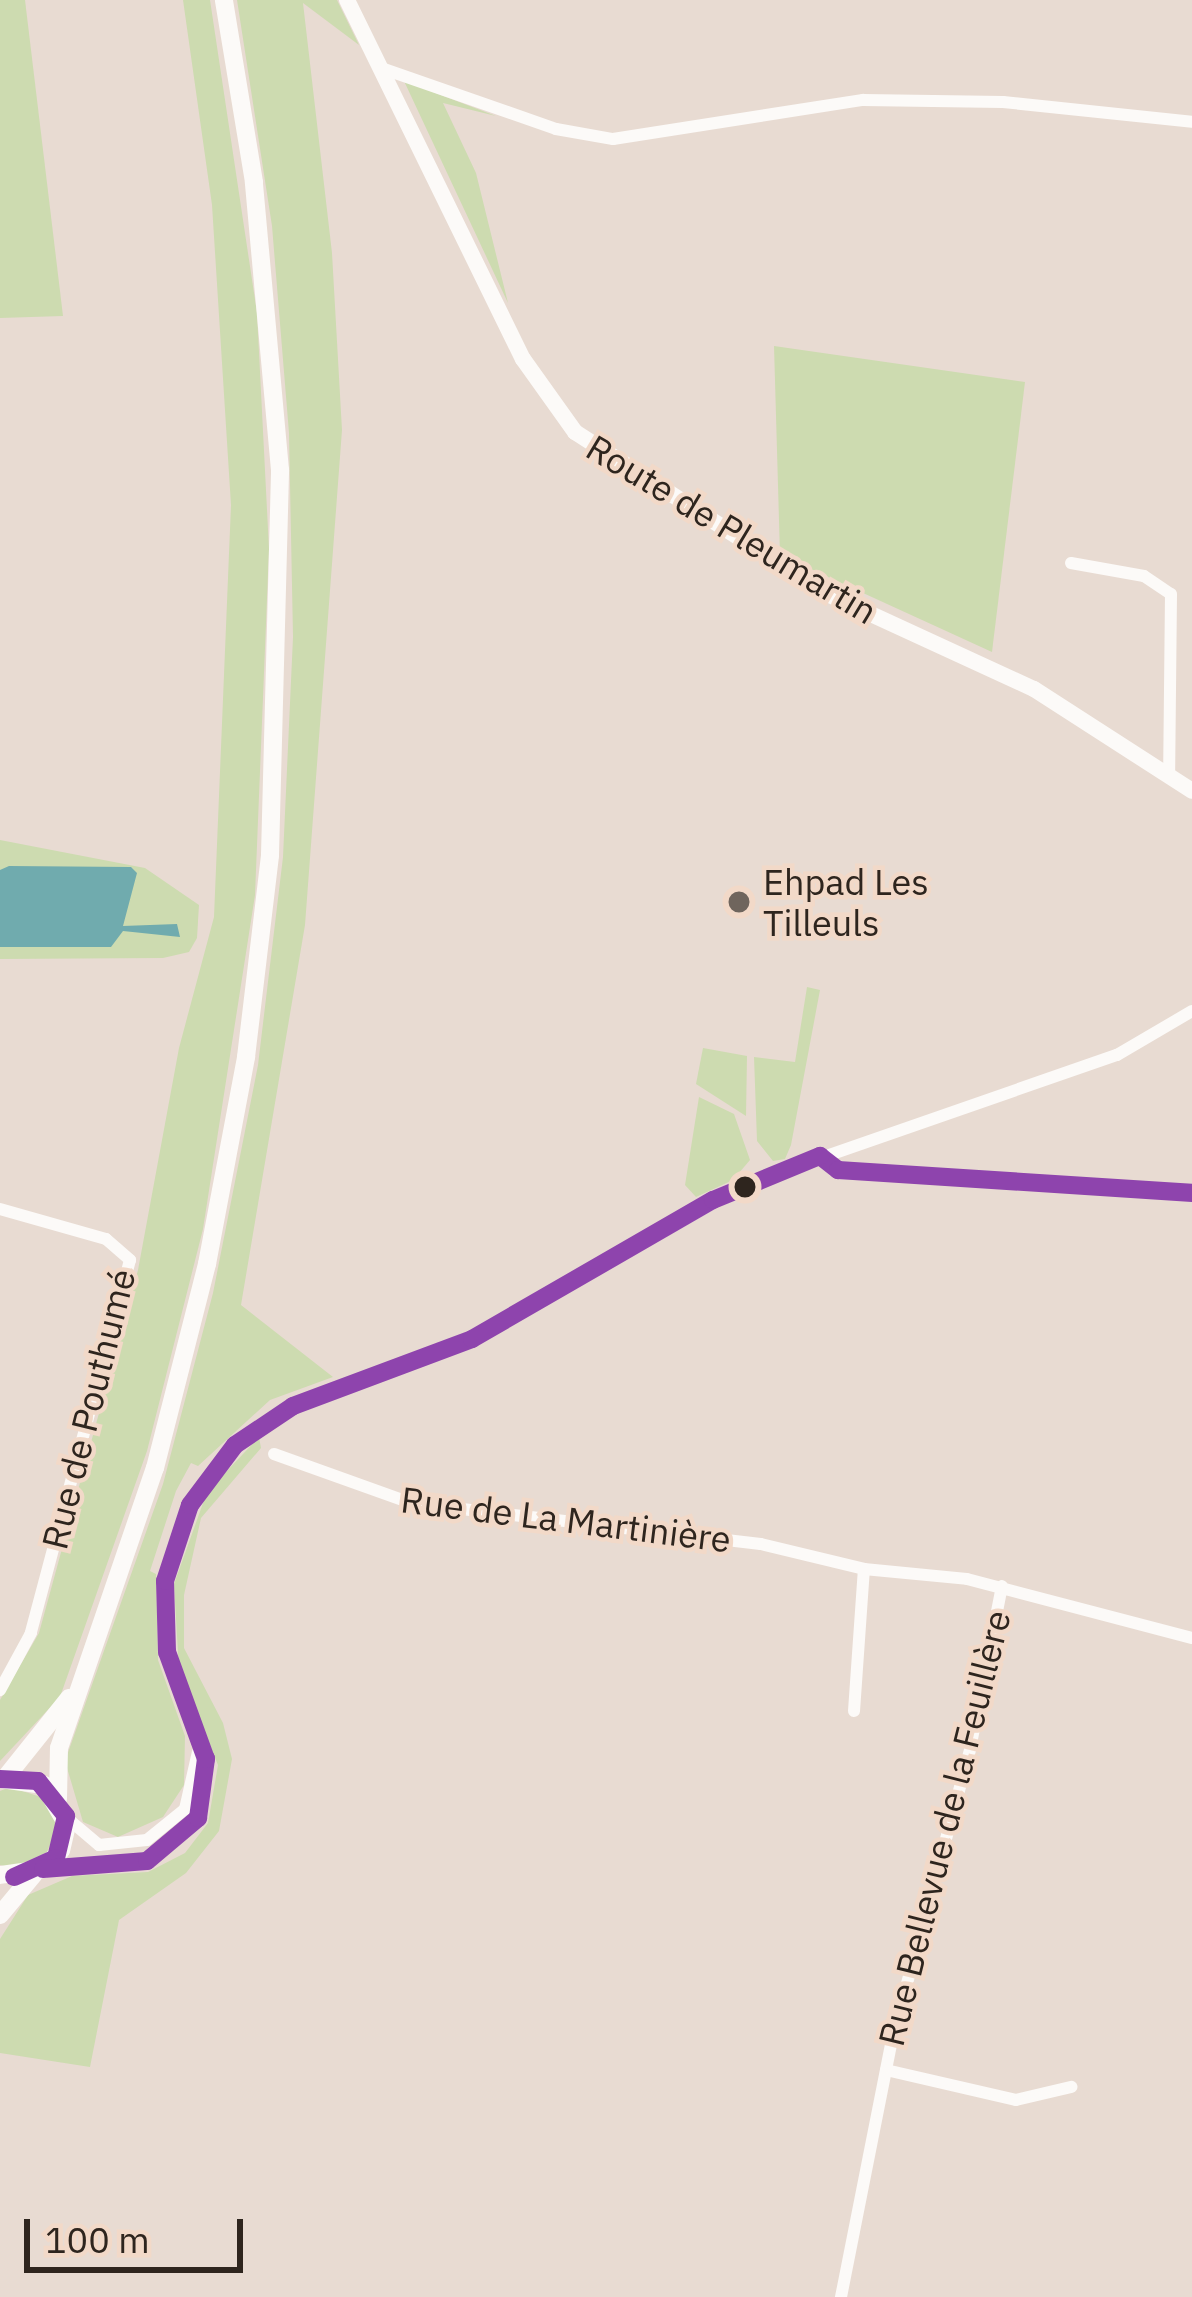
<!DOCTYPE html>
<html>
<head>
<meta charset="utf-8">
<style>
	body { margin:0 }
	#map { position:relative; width:1192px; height:2297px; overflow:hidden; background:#e8dbd2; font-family:"IBM Plex Sans",sans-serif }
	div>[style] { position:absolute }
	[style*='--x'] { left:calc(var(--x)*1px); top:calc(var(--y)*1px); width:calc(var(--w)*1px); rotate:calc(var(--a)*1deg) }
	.green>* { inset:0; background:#cddbb0 }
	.water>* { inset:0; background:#70abae }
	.minor>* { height:12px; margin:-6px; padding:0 6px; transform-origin:6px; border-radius:6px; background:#fcfaf8 }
	.secondary>* { height:16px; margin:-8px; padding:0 8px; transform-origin:8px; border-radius:8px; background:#fcfaf8 }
	.primary>* { height:18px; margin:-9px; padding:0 9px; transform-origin:9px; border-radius:9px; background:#fcfaf8 }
	.bus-1>* { height:18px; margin:-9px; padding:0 9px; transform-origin:9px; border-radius:9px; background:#8e44ad }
	.dots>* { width:33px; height:33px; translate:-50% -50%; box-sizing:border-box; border:6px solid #f2d9c8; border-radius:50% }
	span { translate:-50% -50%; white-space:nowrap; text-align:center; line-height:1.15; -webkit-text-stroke:9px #f2d9c8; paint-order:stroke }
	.street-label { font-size:36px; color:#2e251e }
	.poi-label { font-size:36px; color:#2e251e }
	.left { translate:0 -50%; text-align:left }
	.scale { position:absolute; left:24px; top:2219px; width:219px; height:54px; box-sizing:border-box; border:6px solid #2e251e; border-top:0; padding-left:15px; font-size:36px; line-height:42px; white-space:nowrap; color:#2e251e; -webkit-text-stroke:9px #f2d9c8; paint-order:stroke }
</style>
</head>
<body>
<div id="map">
	<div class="green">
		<i style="clip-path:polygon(0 0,25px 0,63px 316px,0 318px)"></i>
		<i style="clip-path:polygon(183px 0,210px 0,257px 313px,269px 549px,255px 895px,203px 1229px,147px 1451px,60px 1697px,0 1761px,0 1700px,39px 1633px,138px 1270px,179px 1048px,214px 917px,231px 505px,212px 205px)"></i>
		<i style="clip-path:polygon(237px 0,337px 0,359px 45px,303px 3px,332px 253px,342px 430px,305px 925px,241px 1305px,333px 1377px,270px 1400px,198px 1466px,191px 1463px,176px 1491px,150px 1571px,156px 1574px,158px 1660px,185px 1736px,184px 1785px,163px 1817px,118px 1837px,83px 1822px,65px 1761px,163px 1484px,213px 1293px,258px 1065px,283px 857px,293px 637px,289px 433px,272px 226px)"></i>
		<i style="clip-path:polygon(404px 81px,496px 116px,443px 103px,476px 173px,508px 303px)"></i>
		<i style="clip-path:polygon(774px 346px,1025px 382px,992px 652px,780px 555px)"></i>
		<i style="clip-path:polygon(0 840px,145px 868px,199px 905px,197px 938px,189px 952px,163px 958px,0 959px)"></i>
		<i style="clip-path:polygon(807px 987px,820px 990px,791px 1145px,785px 1159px,773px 1161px,757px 1141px,754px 1057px,795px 1062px)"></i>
		<i style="clip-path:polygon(703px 1048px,747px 1056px,746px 1116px,696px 1084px)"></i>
		<i style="clip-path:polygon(699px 1097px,734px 1114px,750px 1160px,733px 1180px,696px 1197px,685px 1185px)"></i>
		<i style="clip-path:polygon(259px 1437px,261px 1448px,201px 1518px,184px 1595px,184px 1648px,223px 1723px,232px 1759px,219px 1831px,186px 1873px,119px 1920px,90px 2067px,0 2053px,0 1939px,28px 1895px,72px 1876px,148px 1872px,185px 1853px,208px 1823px,218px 1765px,179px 1670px,174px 1584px,207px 1492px)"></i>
		<i style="clip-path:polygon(10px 1787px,47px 1799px,58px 1824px,47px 1852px,12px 1868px,0 1865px,0 1791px)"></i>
	</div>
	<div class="water">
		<i style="clip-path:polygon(9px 866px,131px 867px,137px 873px,123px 926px,177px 924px,180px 937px,123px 931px,111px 947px,0 947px,0 870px)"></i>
	</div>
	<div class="minor">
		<i style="--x:381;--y:68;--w:185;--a:19.2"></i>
		<i style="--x:556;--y:129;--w:58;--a:10"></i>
		<i style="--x:613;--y:139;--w:253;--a:-8.9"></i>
		<i style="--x:863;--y:100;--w:140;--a:0.8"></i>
		<i style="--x:1003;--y:102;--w:190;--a:6"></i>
		<i style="--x:1071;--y:563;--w:74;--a:10.1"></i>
		<i style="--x:1144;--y:576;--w:32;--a:34"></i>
		<i style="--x:1171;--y:594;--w:183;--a:90.6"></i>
		<i style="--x:820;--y:1156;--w:23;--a:38"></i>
		<i style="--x:838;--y:1170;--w:355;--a:3.7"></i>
		<i style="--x:0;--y:1209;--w:110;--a:15.8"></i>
		<i style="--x:106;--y:1239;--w:32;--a:41"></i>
		<i style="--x:130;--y:1260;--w:386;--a:104.9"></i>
		<i style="--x:31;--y:1633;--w:65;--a:118.5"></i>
		<i style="--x:274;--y:1454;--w:145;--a:19.7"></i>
		<i style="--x:411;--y:1503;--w:352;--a:6.7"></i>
		<i style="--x:761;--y:1544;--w:106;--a:13.6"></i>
		<i style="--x:864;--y:1569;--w:103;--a:5.5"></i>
		<i style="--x:967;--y:1579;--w:233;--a:14.7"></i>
		<i style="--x:854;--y:1711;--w:142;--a:-86"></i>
		<i style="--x:67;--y:1818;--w:42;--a:40.2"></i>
		<i style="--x:99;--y:1845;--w:48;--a:-5.9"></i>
		<i style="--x:147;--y:1840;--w:49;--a:-39.2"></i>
		<i style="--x:185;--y:1809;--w:58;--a:-77.2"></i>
		<i style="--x:44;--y:1869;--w:103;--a:-4.4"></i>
		<i style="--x:147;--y:1861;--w:67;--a:-40.1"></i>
		<i style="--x:198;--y:1818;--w:60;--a:-82.3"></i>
		<i style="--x:206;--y:1759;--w:114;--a:-110"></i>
		<i style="--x:167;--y:1652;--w:71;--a:-91.6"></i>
		<i style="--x:165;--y:1581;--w:80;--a:-71.8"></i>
		<i style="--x:190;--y:1505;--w:92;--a:-50.8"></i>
		<i style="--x:248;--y:1434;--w:73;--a:-29.7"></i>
		<i style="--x:311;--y:1398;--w:196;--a:-20.9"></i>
		<i style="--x:494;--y:1328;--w:290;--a:-29.7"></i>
		<i style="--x:746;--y:1184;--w:393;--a:-19.2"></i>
		<i style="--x:1117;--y:1055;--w:87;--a:-30.4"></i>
		<i style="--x:886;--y:2070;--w:133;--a:13"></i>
		<i style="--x:1016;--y:2100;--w:57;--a:-13.3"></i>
		<i style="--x:841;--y:2297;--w:263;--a:-78.8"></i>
		<i style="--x:892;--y:2039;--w:300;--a:-74.9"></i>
		<i style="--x:970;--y:1749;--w:166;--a:-78.9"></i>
	</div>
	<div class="secondary">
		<i style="--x:347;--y:0;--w:400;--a:63.9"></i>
		<i style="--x:523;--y:359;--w:90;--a:54.5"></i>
		<i style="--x:575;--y:432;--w:295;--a:32.8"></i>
		<i style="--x:823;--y:592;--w:232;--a:24.7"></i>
		<i style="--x:1034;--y:689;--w:188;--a:32.8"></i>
	</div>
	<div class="primary">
		<i style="--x:6;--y:1777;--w:101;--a:-51.4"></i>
		<i style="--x:0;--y:1779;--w:44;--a:7.8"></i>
		<i style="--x:44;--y:1785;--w:46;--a:60.1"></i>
		<i style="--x:67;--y:1825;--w:26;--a:103"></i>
		<i style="--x:61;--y:1850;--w:26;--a:133"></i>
		<i style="--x:43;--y:1869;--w:43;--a:172.1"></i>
		<i style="--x:58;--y:1799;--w:51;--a:-88.9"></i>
		<i style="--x:59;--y:1748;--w:296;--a:-71.1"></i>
		<i style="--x:155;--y:1468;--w:211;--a:-75.7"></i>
		<i style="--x:207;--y:1264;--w:211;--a:-79.3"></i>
		<i style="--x:246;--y:1057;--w:203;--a:-83.2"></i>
		<i style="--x:270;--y:855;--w:385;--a:-88.5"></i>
		<i style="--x:280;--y:470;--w:289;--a:-95.2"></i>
		<i style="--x:254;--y:182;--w:184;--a:-99.4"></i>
		<i style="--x:0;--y:1915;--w:53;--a:-50.3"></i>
	</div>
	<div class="bus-1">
		<i style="--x:820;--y:1156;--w:23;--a:38"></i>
		<i style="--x:838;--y:1170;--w:355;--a:3.7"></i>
		<i style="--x:0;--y:1779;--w:38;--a:3"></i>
		<i style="--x:38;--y:1781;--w:45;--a:51.3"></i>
		<i style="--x:66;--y:1816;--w:43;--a:103.4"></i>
		<i style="--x:56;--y:1858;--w:46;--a:155.7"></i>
		<i style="--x:43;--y:1869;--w:104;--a:-4.4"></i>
		<i style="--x:147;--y:1861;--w:67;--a:-40.1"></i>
		<i style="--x:198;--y:1818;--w:60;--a:-82.3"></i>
		<i style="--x:206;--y:1759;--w:114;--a:-110"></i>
		<i style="--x:167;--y:1652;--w:71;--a:-91.6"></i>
		<i style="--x:165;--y:1581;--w:80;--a:-71.8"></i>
		<i style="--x:190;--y:1505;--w:75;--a:-53.1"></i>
		<i style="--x:235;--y:1445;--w:70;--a:-33.9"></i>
		<i style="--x:293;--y:1406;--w:191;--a:-20.5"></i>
		<i style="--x:472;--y:1339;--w:278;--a:-30"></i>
		<i style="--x:713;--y:1200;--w:116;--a:-22.4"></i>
	</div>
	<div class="dots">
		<i style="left:739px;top:902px;background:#6f655d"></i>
		<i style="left:745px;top:1187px;background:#2e251e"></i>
	</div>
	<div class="street-label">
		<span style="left:732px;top:529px;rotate:31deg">Route de Pleumartin</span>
		<span style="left:88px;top:1409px;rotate:-76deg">Rue de Pouthumé</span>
		<span style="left:566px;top:1519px;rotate:7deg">Rue de La Martinière</span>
		<span style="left:944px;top:1828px;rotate:-76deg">Rue Bellevue de la Feuillère</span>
	</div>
	<div class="poi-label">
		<span class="left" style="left:763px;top:902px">Ehpad Les<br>Tilleuls</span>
	</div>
	<div class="scale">100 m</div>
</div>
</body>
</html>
